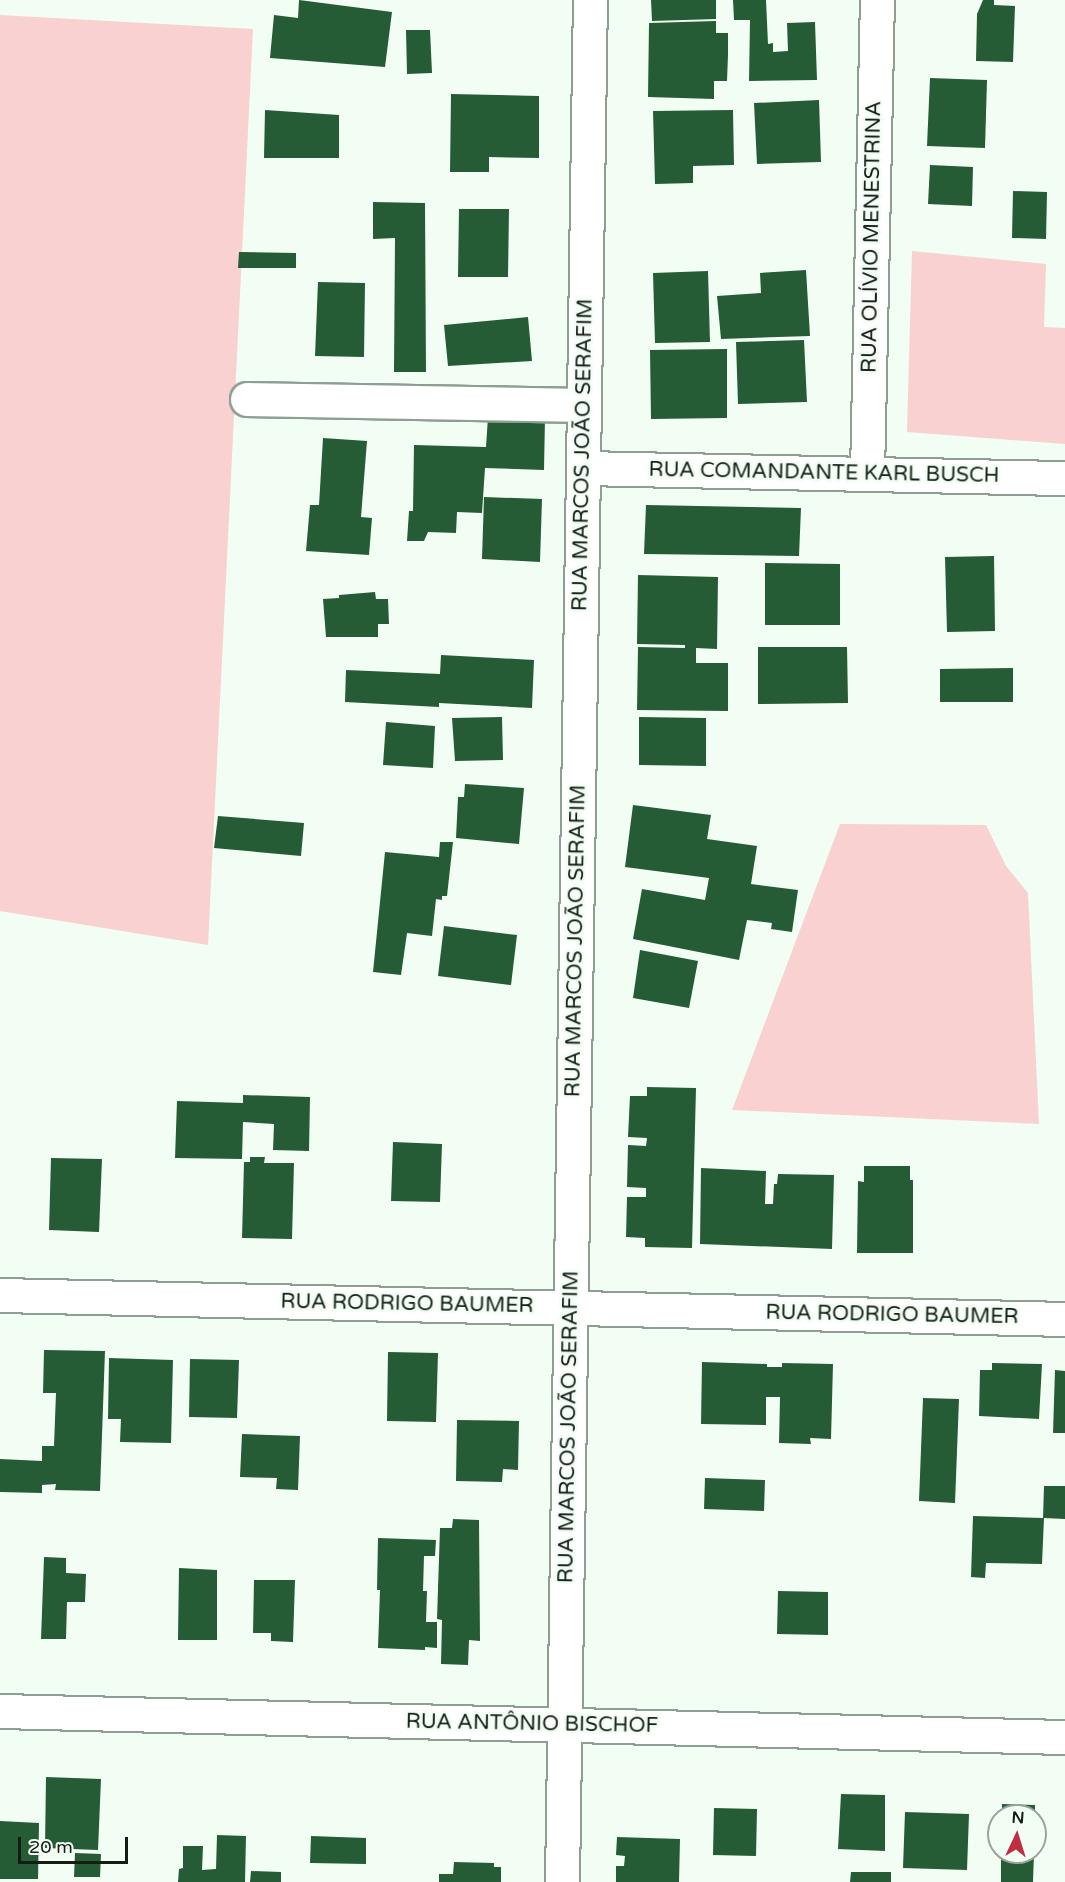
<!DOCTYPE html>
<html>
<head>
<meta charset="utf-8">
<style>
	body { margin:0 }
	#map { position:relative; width:1065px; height:1882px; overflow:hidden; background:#f2fef4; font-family:"Varela Round",sans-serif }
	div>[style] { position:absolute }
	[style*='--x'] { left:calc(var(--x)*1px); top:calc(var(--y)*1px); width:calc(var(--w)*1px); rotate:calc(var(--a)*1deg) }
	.green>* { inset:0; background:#f9d1d1 }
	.building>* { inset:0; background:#255b35 }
	.roads { filter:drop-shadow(2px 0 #8c9f90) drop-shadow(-2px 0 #8c9f90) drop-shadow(0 2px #8c9f90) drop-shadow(0 -2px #8c9f90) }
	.street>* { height:33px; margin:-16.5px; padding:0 16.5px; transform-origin:16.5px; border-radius:16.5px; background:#fff }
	span { translate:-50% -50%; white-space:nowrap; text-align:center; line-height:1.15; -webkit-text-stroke:6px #f2fef4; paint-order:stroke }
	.street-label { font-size:21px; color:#151c16 }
	.north { position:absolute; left:987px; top:1804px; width:60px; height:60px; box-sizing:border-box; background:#f2fef4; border:2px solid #9aa49b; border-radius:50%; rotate:4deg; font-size:16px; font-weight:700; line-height:24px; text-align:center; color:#151c16 }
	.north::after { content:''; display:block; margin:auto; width:21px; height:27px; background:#bf2f43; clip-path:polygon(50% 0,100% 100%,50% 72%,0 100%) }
	.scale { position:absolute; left:18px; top:1837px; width:110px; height:27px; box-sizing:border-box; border:3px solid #151c16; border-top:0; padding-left:8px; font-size:18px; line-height:21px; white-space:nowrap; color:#151c16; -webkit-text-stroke:4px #f2fef4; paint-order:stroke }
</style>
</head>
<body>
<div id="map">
	<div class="green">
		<i style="clip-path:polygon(0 15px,253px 29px,208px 945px,0 911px)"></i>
		<i style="clip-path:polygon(912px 251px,1046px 264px,1044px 327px,1065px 328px,1065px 444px,907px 432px)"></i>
		<i style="clip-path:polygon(840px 824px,986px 825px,1006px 866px,1028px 893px,1039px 1124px,732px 1110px)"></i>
	</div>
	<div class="building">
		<i style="clip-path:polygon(299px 0,392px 12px,385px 67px,270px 58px,274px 15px,298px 18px)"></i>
		<i style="clip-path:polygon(651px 0,716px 0,716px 19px,652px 21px)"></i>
		<i style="clip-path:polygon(733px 0,766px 0,768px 44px,773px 43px,773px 52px,788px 51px,787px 23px,815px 22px,817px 80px,749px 81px,750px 20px,734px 20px)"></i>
		<i style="clip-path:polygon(983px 0,994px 0,994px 5px,1015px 6px,1013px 62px,976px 61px,977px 14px)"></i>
		<i style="clip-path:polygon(716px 21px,716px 33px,728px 33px,728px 55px,727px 81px,714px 81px,714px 99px,648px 97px,649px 23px)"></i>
		<i style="clip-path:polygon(406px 30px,430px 30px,432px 73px,407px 74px)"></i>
		<i style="clip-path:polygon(930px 78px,987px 80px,985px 148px,927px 146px)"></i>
		<i style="clip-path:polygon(451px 94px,539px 96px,539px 158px,489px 157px,489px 172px,450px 172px)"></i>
		<i style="clip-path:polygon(819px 100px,821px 162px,757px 164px,754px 103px)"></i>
		<i style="clip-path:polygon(265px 110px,339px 115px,339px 158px,264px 158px)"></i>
		<i style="clip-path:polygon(733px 110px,734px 165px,693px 166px,693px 183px,655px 184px,653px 111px)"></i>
		<i style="clip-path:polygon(930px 165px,973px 167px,972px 206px,928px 204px)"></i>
		<i style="clip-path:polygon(1013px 191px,1047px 192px,1046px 239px,1012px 238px)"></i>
		<i style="clip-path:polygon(373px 202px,425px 203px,426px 372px,394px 372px,395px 238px,373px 239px)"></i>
		<i style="clip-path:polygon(459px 209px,509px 209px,508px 277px,458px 277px)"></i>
		<i style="clip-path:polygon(239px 252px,296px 253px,296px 268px,238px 268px)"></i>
		<i style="clip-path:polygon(806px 270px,810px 336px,721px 339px,717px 296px,761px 293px,760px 273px)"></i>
		<i style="clip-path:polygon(708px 271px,710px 342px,655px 343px,653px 273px)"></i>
		<i style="clip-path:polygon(318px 282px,365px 283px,364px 357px,315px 356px)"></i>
		<i style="clip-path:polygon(528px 317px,532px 361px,448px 366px,444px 325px)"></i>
		<i style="clip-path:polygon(804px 340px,807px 402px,738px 404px,736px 342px)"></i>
		<i style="clip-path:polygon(727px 349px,727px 418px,651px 419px,650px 350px)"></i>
		<i style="clip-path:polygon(488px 417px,545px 418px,544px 470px,485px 468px,482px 513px,457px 512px,456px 533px,428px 532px,424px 541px,407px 541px,409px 511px,413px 511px,414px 445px,486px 447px)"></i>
		<i style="clip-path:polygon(323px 438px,367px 441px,361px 517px,372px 518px,369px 555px,306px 551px,310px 505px,319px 505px)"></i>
		<i style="clip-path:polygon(484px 497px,542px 499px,540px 562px,482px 559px)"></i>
		<i style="clip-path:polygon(646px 505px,801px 508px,799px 556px,644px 554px)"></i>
		<i style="clip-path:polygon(994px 556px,995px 631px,947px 632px,945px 557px)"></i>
		<i style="clip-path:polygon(765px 563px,840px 564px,840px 625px,765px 625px)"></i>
		<i style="clip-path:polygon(638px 575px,718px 577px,717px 649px,696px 648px,696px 663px,728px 663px,728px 711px,637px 710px,638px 647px,685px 648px,685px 645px,637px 644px)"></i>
		<i style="clip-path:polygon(375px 592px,376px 599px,388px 599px,389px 624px,378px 624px,378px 637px,326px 637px,323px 599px,339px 598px,339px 595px)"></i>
		<i style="clip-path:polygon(758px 647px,847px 647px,848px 703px,758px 704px)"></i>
		<i style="clip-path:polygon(441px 655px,534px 660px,532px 708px,439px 703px,439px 707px,345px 702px,346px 670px,440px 674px)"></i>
		<i style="clip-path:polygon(1013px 668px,1013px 702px,940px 702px,940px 669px)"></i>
		<i style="clip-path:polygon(502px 717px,503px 760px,455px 761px,452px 718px)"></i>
		<i style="clip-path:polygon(639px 717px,706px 718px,706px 766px,639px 765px)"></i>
		<i style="clip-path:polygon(386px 722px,435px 726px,433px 768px,383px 765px)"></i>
		<i style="clip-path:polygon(465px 784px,524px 788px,519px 844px,456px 838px,458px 797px,464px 797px)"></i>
		<i style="clip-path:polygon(633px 805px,711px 815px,707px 839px,757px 846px,751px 884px,798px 890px,792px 932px,771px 929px,772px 923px,747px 920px,739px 960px,633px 939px,642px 889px,705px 900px,709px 878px,625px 867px)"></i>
		<i style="clip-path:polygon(218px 816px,304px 823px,301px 856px,214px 848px)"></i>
		<i style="clip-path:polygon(440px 842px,453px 842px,447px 896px,442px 896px,442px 900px,436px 899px,432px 936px,407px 933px,401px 975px,373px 972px,385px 852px,439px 857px)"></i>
		<i style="clip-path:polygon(444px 926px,517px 935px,511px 985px,438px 976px)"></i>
		<i style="clip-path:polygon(640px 950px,698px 961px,689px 1008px,633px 998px)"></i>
		<i style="clip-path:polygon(647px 1087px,696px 1088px,692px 1248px,645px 1247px,645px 1238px,626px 1237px,627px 1197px,646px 1197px,646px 1188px,627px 1187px,628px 1145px,646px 1146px,647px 1138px,628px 1137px,630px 1096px,647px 1096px)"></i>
		<i style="clip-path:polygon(243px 1095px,310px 1097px,309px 1151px,273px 1150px,274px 1124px,243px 1122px,242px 1159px,175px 1158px,177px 1101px,243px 1103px)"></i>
		<i style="clip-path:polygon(393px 1142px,442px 1144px,440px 1202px,391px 1201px)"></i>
		<i style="clip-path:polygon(250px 1157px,265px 1157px,264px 1163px,294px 1163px,292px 1239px,242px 1238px,244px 1162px,250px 1162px)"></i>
		<i style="clip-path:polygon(51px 1158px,102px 1159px,99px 1232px,49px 1230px)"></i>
		<i style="clip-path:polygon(864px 1166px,910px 1166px,910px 1180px,913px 1180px,913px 1253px,857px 1253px,858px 1181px,864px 1182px)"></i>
		<i style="clip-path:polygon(701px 1168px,766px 1171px,765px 1204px,773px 1204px,774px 1184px,777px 1184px,778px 1174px,834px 1175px,832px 1249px,700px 1244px)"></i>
		<i style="clip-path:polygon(44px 1350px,105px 1351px,100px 1491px,55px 1490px,56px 1484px,42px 1485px,42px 1493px,0 1492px,0 1459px,42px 1461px,42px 1446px,54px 1446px,56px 1393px,43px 1393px)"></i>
		<i style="clip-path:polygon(388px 1352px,438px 1353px,436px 1422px,387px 1421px)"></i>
		<i style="clip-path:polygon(109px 1358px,173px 1360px,171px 1443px,120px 1442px,121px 1419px,108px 1419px)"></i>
		<i style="clip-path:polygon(190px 1359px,239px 1360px,237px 1418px,189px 1417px)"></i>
		<i style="clip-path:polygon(702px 1362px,767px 1364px,767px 1367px,782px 1367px,782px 1363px,833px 1364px,831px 1439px,810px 1438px,811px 1444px,779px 1443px,780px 1397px,766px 1397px,766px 1425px,701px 1424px)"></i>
		<i style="clip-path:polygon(992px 1363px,1042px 1364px,1039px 1419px,979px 1416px,980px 1370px,992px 1370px)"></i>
		<i style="clip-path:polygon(1055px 1370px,1065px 1371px,1065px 1433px,1053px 1433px)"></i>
		<i style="clip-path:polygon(923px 1398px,959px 1399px,955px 1503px,919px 1501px)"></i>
		<i style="clip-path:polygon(457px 1420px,519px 1421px,518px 1470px,503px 1469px,502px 1482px,456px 1481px)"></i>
		<i style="clip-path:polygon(242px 1434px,300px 1436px,298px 1490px,276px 1489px,277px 1478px,240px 1477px)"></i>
		<i style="clip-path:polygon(705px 1478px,765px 1480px,764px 1511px,704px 1509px)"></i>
		<i style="clip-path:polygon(1044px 1486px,1065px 1486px,1065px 1519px,1044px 1518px,1042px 1564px,986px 1563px,985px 1578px,971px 1577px,973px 1516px,1043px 1518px)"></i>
		<i style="clip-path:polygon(453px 1519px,479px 1520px,480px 1641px,469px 1640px,468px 1665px,441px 1664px,442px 1620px,437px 1619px,440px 1528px,452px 1528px)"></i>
		<i style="clip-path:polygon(378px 1538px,436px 1540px,435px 1556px,424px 1556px,423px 1591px,427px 1591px,426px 1622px,437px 1622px,437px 1648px,425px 1647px,425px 1650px,378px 1648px,380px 1590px,377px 1590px)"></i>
		<i style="clip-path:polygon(44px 1557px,66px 1558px,66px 1573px,86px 1574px,85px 1602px,67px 1602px,66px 1639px,41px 1639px)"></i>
		<i style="clip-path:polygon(179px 1568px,217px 1570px,217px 1640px,178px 1640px)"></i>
		<i style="clip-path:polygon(254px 1580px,295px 1580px,293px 1642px,271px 1641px,271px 1633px,253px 1633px)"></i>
		<i style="clip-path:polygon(778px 1591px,828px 1592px,828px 1635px,777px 1634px)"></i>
		<i style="clip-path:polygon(46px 1777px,101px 1779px,98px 1850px,45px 1848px)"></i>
		<i style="clip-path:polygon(841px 1794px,885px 1795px,885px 1851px,838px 1849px)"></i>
		<i style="clip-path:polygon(1002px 1804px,1035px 1805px,1035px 1816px,1002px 1816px)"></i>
		<i style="clip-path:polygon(714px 1808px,757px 1809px,756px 1856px,713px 1855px)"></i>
		<i style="clip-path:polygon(905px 1812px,969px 1814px,967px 1870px,903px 1868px)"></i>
		<i style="clip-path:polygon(0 1821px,39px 1823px,38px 1879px,0 1879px)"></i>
		<i style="clip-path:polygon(217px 1835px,246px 1836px,245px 1882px,178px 1882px,179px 1869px,183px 1868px,183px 1846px,203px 1846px,202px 1870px,216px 1869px)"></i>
		<i style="clip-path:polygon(311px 1836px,366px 1838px,366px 1864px,310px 1863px)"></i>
		<i style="clip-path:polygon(617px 1837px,680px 1839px,679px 1882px,616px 1882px,616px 1866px,624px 1866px,625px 1856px,616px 1855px)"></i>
		<i style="clip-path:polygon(1001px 1852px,1034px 1852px,1033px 1882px,1001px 1882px)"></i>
		<i style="clip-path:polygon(75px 1853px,101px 1854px,100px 1877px,74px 1877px)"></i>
		<i style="clip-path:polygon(454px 1862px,494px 1863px,494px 1867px,501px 1867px,501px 1882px,439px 1882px,439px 1874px,453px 1874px)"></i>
		<i style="clip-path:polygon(251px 1871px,281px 1872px,281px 1882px,250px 1882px)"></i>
		<i style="clip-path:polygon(851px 1872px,891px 1872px,891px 1882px,850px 1882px)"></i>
	</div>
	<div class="roads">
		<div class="street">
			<i style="--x:247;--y:399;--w:337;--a:1"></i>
			<i style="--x:583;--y:468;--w:482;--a:1.2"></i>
			<i style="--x:867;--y:474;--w:474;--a:-88.8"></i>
			<i style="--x:0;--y:1295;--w:1065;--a:1.29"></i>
			<i style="--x:0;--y:1711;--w:1065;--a:1.4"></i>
			<i style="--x:562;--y:1882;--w:1882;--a:-89.15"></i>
		</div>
	</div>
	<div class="street-label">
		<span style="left:872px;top:237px;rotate:-89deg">RUA OLÍVIO MENESTRINA</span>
		<span style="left:583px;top:455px;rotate:-89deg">RUA MARCOS JOÃO SERAFIM</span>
		<span style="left:824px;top:473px;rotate:1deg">RUA COMANDANTE KARL BUSCH</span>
		<span style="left:576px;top:941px;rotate:-89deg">RUA MARCOS JOÃO SERAFIM</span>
		<span style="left:407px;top:1304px;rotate:1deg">RUA RODRIGO BAUMER</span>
		<span style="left:892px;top:1315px;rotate:1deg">RUA RODRIGO BAUMER</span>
		<span style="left:569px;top:1427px;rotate:-89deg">RUA MARCOS JOÃO SERAFIM</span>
		<span style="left:532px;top:1724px;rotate:1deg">RUA ANTÔNIO BISCHOF</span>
	</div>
	<div class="north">N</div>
	<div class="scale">20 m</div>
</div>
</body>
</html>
